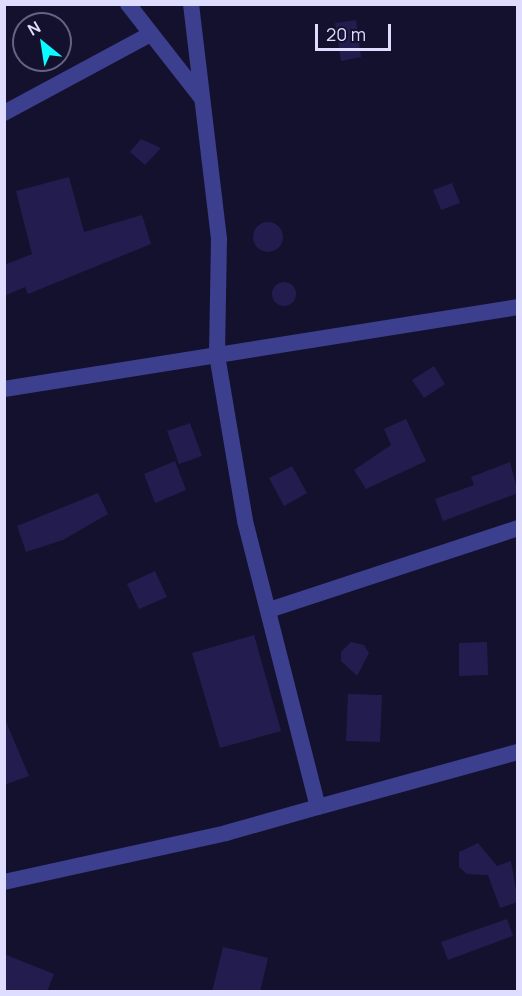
<!DOCTYPE html>
<html>
<head>
<meta charset="utf-8">
<style>
	body { margin:0 }
	#map { position:relative; width:522px; height:996px; overflow:hidden; background:#13112d; font-family:Manrope,sans-serif }
	div>[style] { position:absolute }
	[style*='--x'] { left:calc(var(--x)*1px); top:calc(var(--y)*1px); width:calc(var(--w)*1px); rotate:calc(var(--a)*1deg) }
	.building>* { inset:0; background:#221d4e }
	.round { border-radius:50% }
	.minor>* { height:16px; margin:-8px; padding:0 8px; transform-origin:8px; border-radius:8px; background:#3b3f8d }
	span { translate:-50% -50%; white-space:nowrap; text-align:center; line-height:1.15; -webkit-text-stroke:4.5px #13112d; paint-order:stroke }
	.frame { position:absolute; inset:0; border:6px solid #deddff; pointer-events:none }
	.north { position:absolute; left:12px; top:12px; width:60px; height:60px; box-sizing:border-box; background:#13112d; border:2px solid #646381; border-radius:50%; rotate:330deg; font-size:16px; font-weight:700; line-height:24px; text-align:center; color:#deddff }
	.north::after { content:''; display:block; margin:auto; width:21px; height:27px; background:#09fcff; clip-path:polygon(50% 0,100% 100%,50% 72%,0 100%) }
	.scale { position:absolute; left:315px; top:24px; width:76px; height:27px; box-sizing:border-box; border:3px solid #deddff; border-top:0; padding-left:8px; font-size:18px; line-height:21px; white-space:nowrap; color:#deddff; -webkit-text-stroke:4px #13112d; paint-order:stroke }
</style>
</head>
<body>
<div id="map">
	<div class="building">
		<i style="clip-path:polygon(356px 20px,361px 57px,341px 61px,335px 23px)"></i>
		<i style="clip-path:polygon(141px 139px,161px 148px,145px 165px,130px 152px)"></i>
		<i style="clip-path:polygon(69px 177px,84px 232px,142px 215px,151px 244px,28px 294px,25px 287px,4px 296px,4px 265px,32px 254px,16px 191px)"></i>
		<i style="clip-path:polygon(452px 183px,460px 203px,441px 210px,433px 190px)"></i>
		<i class="round" style="left:253px;top:222px;width:30px;height:30px"></i>
		<i class="round" style="left:272px;top:282px;width:24px;height:24px"></i>
		<i style="clip-path:polygon(434px 366px,445px 384px,424px 398px,412px 380px)"></i>
		<i style="clip-path:polygon(406px 419px,426px 461px,366px 489px,354px 470px,391px 445px,384px 429px)"></i>
		<i style="clip-path:polygon(190px 423px,202px 456px,179px 464px,167px 431px)"></i>
		<i style="clip-path:polygon(175px 461px,186px 490px,155px 503px,144px 474px)"></i>
		<i style="clip-path:polygon(510px 462px,518px 493px,443px 521px,435px 499px,474px 485px,471px 477px)"></i>
		<i style="clip-path:polygon(292px 466px,307px 493px,284px 506px,269px 478px)"></i>
		<i style="clip-path:polygon(98px 493px,108px 514px,63px 540px,26px 552px,17px 526px)"></i>
		<i style="clip-path:polygon(155px 571px,167px 597px,139px 609px,127px 584px)"></i>
		<i style="clip-path:polygon(254px 635px,281px 731px,220px 748px,192px 653px)"></i>
		<i style="clip-path:polygon(351px 642px,364px 645px,369px 653px,357px 676px,341px 661px,341px 652px)"></i>
		<i style="clip-path:polygon(487px 642px,488px 675px,459px 676px,459px 643px)"></i>
		<i style="clip-path:polygon(348px 694px,382px 695px,380px 742px,346px 741px)"></i>
		<i style="clip-path:polygon(4px 717px,29px 776px,4px 785px)"></i>
		<i style="clip-path:polygon(478px 843px,497px 866px,511px 861px,518px 902px,500px 908px,488px 875px,467px 874px,459px 867px,459px 852px)"></i>
		<i style="clip-path:polygon(507px 919px,513px 936px,448px 960px,441px 942px)"></i>
		<i style="clip-path:polygon(223px 947px,268px 958px,260px 992px,212px 992px)"></i>
		<i style="clip-path:polygon(4px 954px,54px 974px,47px 992px,4px 992px)"></i>
	</div>
	<div class="minor">
		<i style="--x:128;--y:4;--w:117;--a:52"></i>
		<i style="--x:191;--y:4;--w:237;--a:83.2"></i>
		<i style="--x:219;--y:239;--w:116;--a:91"></i>
		<i style="--x:217;--y:355;--w:168;--a:80.4"></i>
		<i style="--x:245;--y:521;--w:295;--a:75.7"></i>
		<i style="--x:318;--y:807;--w:207;--a:-15.4"></i>
		<i style="--x:4;--y:113;--w:167;--a:-28.3"></i>
		<i style="--x:4;--y:389;--w:520;--a:-9.06"></i>
		<i style="--x:269;--y:610;--w:262;--a:-18.2"></i>
		<i style="--x:4;--y:882;--w:227;--a:-12.4"></i>
		<i style="--x:226;--y:833;--w:96;--a:-15.8"></i>
	</div>
	<div class="frame"></div>
	<div class="north">N</div>
	<div class="scale">20 m</div>
</div>
</body>
</html>
